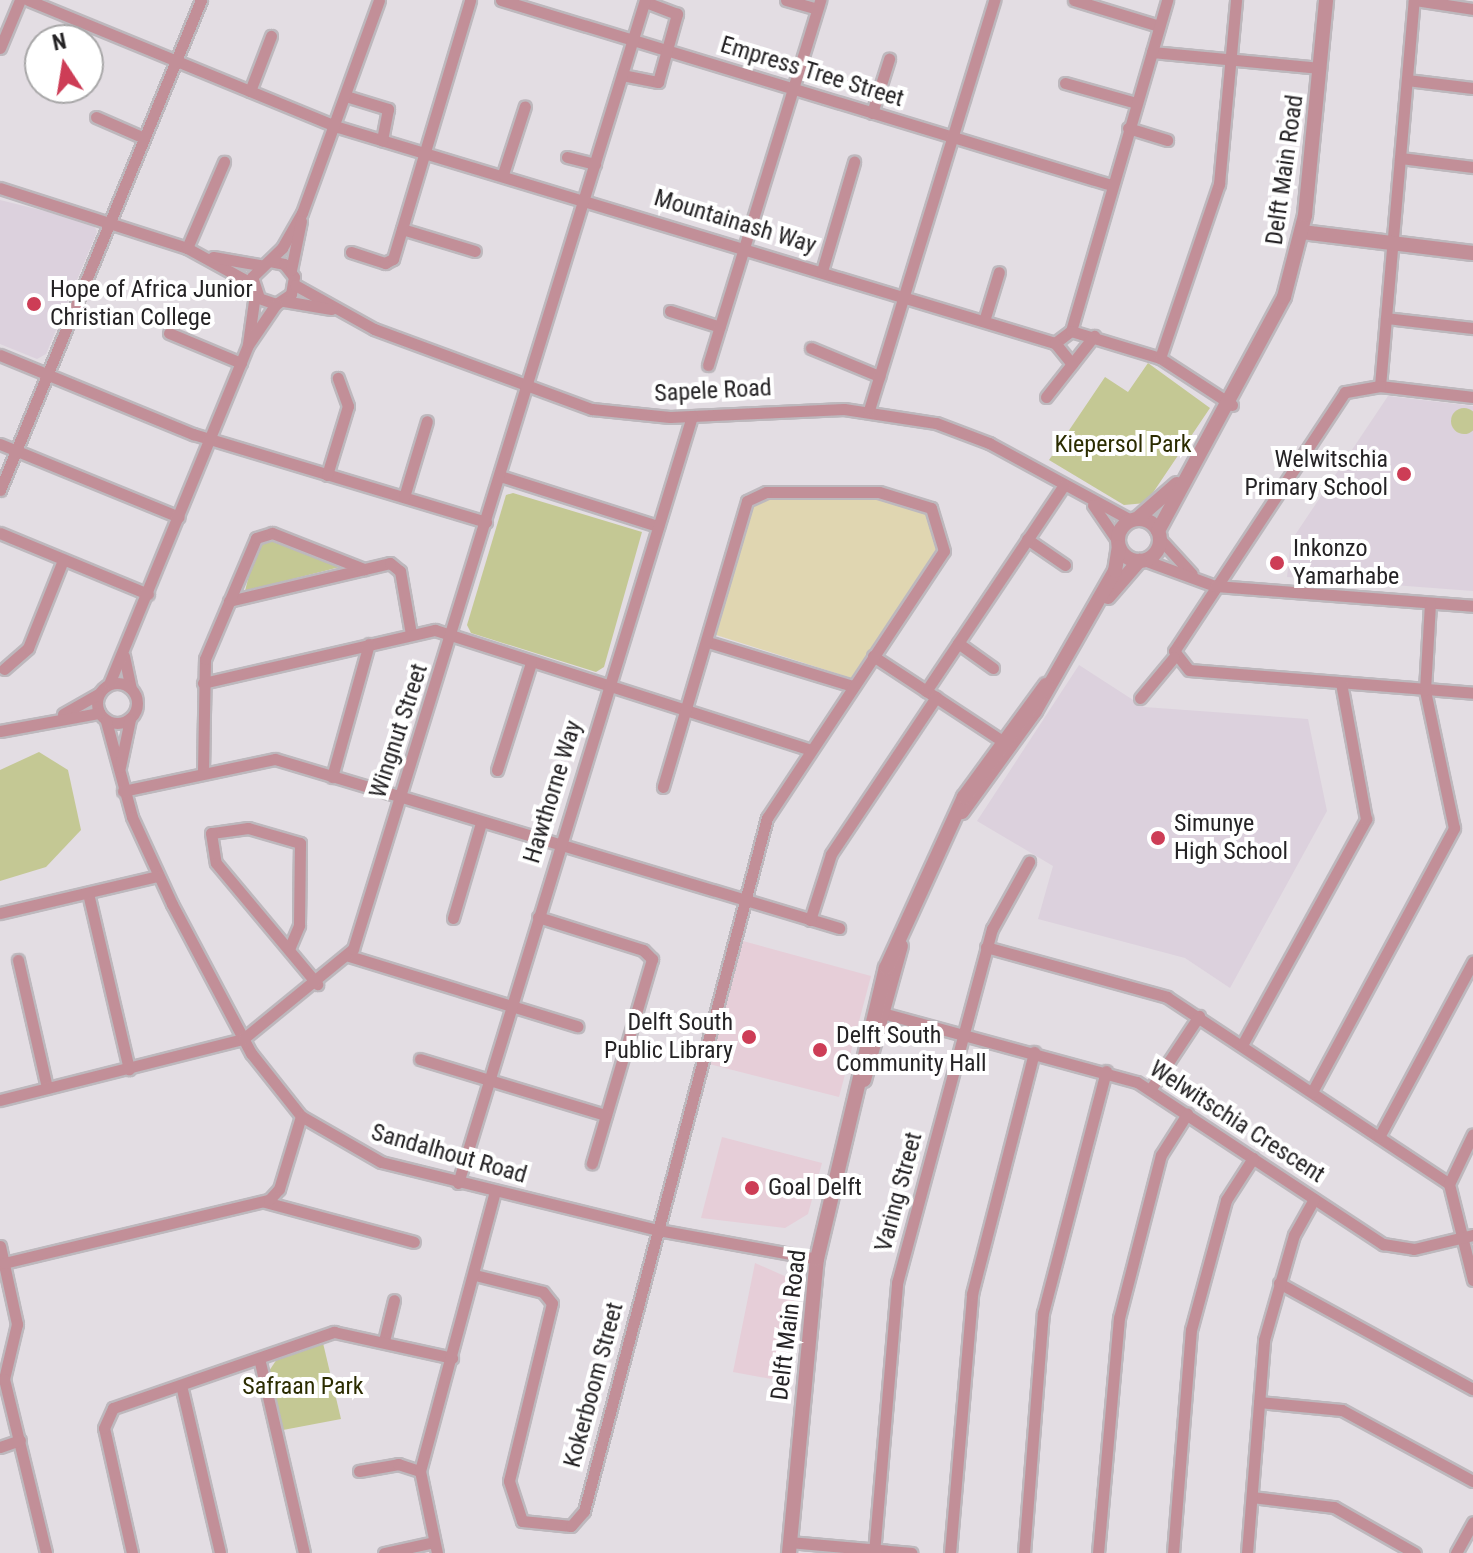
<!DOCTYPE html>
<html>
<head>
<meta charset="utf-8">
<style>
	body { margin:0 }
	#map { position:relative; width:1473px; height:1553px; overflow:hidden; background:#e3dde3; font-family:"Roboto Condensed",sans-serif }
	div>[style] { position:absolute }
	[style*='--x'] { left:calc(var(--x)*1px); top:calc(var(--y)*1px); width:calc(var(--w)*1px); rotate:calc(var(--a)*1deg) }
	.commercial>* { inset:0; background:#e6ced8 }
	.built>* { inset:0; background:#dcd1dd }
	.green>* { inset:0; background:#c4c894 }
	.round { border-radius:50% }
	.sand>* { inset:0; background:#e0d6b1 }
	.roads { filter:drop-shadow(2px 0 #bdb8bd) drop-shadow(-2px 0 #bdb8bd) drop-shadow(0 2px #bdb8bd) drop-shadow(0 -2px #bdb8bd) }
	.minor>* { height:11px; margin:-5.5px; padding:0 5.5px; transform-origin:5.5px; border-radius:5.5px; background:#c28f98 }
	.minor>.ring { margin:-5.5px; padding:0; box-sizing:content-box; background:none; border:11px solid #c28f98; border-radius:50% }
	.tertiary>* { height:14px; margin:-7px; padding:0 7px; transform-origin:7px; border-radius:7px; background:#c28f98 }
	.tertiary>.ring { margin:-7px; padding:0; box-sizing:content-box; background:none; border:14px solid #c28f98; border-radius:50% }
	.dots>* { width:22px; height:22px; translate:-50% -50%; box-sizing:border-box; border:4px solid #fff; border-radius:50% }
	span { translate:-50% -50%; white-space:nowrap; text-align:center; line-height:1.15; -webkit-text-stroke:8px #fff; paint-order:stroke }
	.street-label { font-size:24px; color:#252325 }
	.poi-label { font-size:24px; color:#252325 }
	.left { translate:0 -50%; text-align:left }
	.right { translate:-100% -50%; text-align:right }
	.park-label { font-size:24px; color:#2b2c00 }
	.north { position:absolute; left:24px; top:24px; width:80px; height:80px; box-sizing:border-box; background:#fff; border:2px solid #a8a7a8; border-radius:50%; rotate:348deg; font-size:22px; font-weight:700; line-height:32px; text-align:center; color:#252325 }
	.north::after { content:''; display:block; margin:auto; width:28px; height:36px; background:#cd3d56; clip-path:polygon(50% 0,100% 100%,50% 72%,0 100%) }
</style>
</head>
<body>
<div id="map">
	<div class="commercial">
		<i style="clip-path:polygon(743px 941px,871px 976px,839px 1097px,709px 1064px)"></i>
		<i style="clip-path:polygon(722px 1137px,822px 1163px,808px 1214px,785px 1228px,701px 1218px)"></i>
		<i style="clip-path:polygon(755px 1263px,796px 1281px,787px 1382px,733px 1372px)"></i>
	</div>
	<div class="built">
		<i style="clip-path:polygon(0 200px,93px 223px,97px 232px,46px 354px,37px 359px,0 344px)"></i>
		<i style="clip-path:polygon(1388px 396px,1473px 406px,1473px 591px,1287px 577px,1291px 541px)"></i>
		<i style="clip-path:polygon(1079px 665px,1144px 707px,1308px 719px,1327px 811px,1230px 988px,1185px 958px,1038px 919px,1053px 866px,977px 821px)"></i>
	</div>
	<div class="green">
		<i style="clip-path:polygon(1148px 363px,1210px 408px,1146px 503px,1124px 505px,1049px 460px,1105px 377px,1128px 392px)"></i>
		<i class="round" style="left:1451px;top:408px;width:26px;height:26px"></i>
		<i style="clip-path:polygon(513px 493px,642px 532px,604px 667px,596px 672px,471px 633px,467px 625px,506px 495px)"></i>
		<i style="clip-path:polygon(270px 537px,341px 564px,340px 567px,245px 591px,257px 543px)"></i>
		<i style="clip-path:polygon(39px 752px,68px 770px,81px 830px,46px 867px,0 881px,0 770px)"></i>
		<i style="clip-path:polygon(323px 1343px,341px 1419px,283px 1430px,269px 1371px,277px 1359px)"></i>
	</div>
	<div class="sand">
		<i style="clip-path:polygon(769px 495px,878px 497px,926px 510px,939px 549px,851px 678px,713px 634px,749px 505px)"></i>
	</div>
	<div class="roads">
		<div class="minor">
			<i style="--x:28;--y:0;--w:335;--a:22.3"></i>
			<i style="--x:338;--y:127;--w:749;--a:16.77"></i>
			<i style="--x:1055;--y:343;--w:20;--a:-37"></i>
			<i style="--x:501;--y:0;--w:637;--a:16.87"></i>
			<i style="--x:786;--y:0;--w:32;--a:16"></i>
			<i style="--x:1074;--y:0;--w:89;--a:17"></i>
			<i style="--x:1414;--y:0;--w:60;--a:8.7"></i>
			<i style="--x:0;--y:48;--w:52;--a:-67.4"></i>
			<i style="--x:1152;--y:52;--w:169;--a:5.4"></i>
			<i style="--x:622;--y:75;--w:37;--a:11"></i>
			<i style="--x:658;--y:82;--w:71;--a:-74.4"></i>
			<i style="--x:677;--y:14;--w:34;--a:-159"></i>
			<i style="--x:1407;--y:80;--w:66;--a:6.9"></i>
			<i style="--x:1065;--y:83;--w:74;--a:15.7"></i>
			<i style="--x:250;--y:91;--w:59;--a:-69.1"></i>
			<i style="--x:349;--y:97;--w:41;--a:17.1"></i>
			<i style="--x:388;--y:109;--w:32;--a:101"></i>
			<i style="--x:872;--y:113;--w:57;--a:-72.5"></i>
			<i style="--x:96;--y:117;--w:52;--a:23.6"></i>
			<i style="--x:1128;--y:128;--w:41;--a:17.1"></i>
			<i style="--x:567;--y:157;--w:29;--a:14"></i>
			<i style="--x:1400;--y:158;--w:74;--a:7"></i>
			<i style="--x:503;--y:174;--w:71;--a:-72.1"></i>
			<i style="--x:0;--y:188;--w:196;--a:17.8"></i>
			<i style="--x:187;--y:248;--w:73;--a:28.7"></i>
			<i style="--x:402;--y:229;--w:76;--a:16.8"></i>
			<i style="--x:187;--y:248;--w:94;--a:-66.7"></i>
			<i style="--x:351;--y:252;--w:36;--a:18"></i>
			<i style="--x:385;--y:263;--w:9;--a:-27"></i>
			<i style="--x:393;--y:259;--w:270;--a:-73.4"></i>
			<i style="--x:213;--y:257;--w:48;--a:9.7"></i>
			<i style="--x:270;--y:261;--w:14;--a:12"></i>
			<i style="--x:284;--y:264;--w:16;--a:52"></i>
			<i style="--x:294;--y:277;--w:17;--a:100"></i>
			<i style="--x:291;--y:294;--w:18;--a:146"></i>
			<i style="--x:276;--y:304;--w:18;--a:-161"></i>
			<i style="--x:259;--y:298;--w:22;--a:-108"></i>
			<i style="--x:252;--y:277;--w:42;--a:-44"></i>
			<i style="--x:282;--y:248;--w:40;--a:-60.3"></i>
			<i style="--x:302;--y:213;--w:226;--a:-70.1"></i>
			<i style="--x:291;--y:270;--w:50;--a:-78.5"></i>
			<i style="--x:822;--y:271;--w:114;--a:-73.6"></i>
			<i style="--x:295;--y:285;--w:90;--a:29.1"></i>
			<i style="--x:374;--y:329;--w:232;--a:20.2"></i>
			<i style="--x:592;--y:409;--w:78;--a:5.9"></i>
			<i style="--x:670;--y:417;--w:174;--a:-2.6"></i>
			<i style="--x:844;--y:409;--w:93;--a:8.7"></i>
			<i style="--x:936;--y:423;--w:57;--a:20.7"></i>
			<i style="--x:989;--y:443;--w:162;--a:28.5"></i>
			<i style="--x:284;--y:301;--w:48;--a:9.7"></i>
			<i style="--x:670;--y:311;--w:52;--a:17.7"></i>
			<i style="--x:1386;--y:318;--w:88;--a:6.6"></i>
			<i style="--x:984;--y:321;--w:51;--a:-73"></i>
			<i style="--x:1071;--y:331;--w:345;--a:-73.8"></i>
			<i style="--x:1071;--y:331;--w:93;--a:16.9"></i>
			<i style="--x:1160;--y:358;--w:86;--a:33.1"></i>
			<i style="--x:169;--y:333;--w:78;--a:22.6"></i>
			<i style="--x:1055;--y:343;--w:27;--a:51"></i>
			<i style="--x:248;--y:344;--w:50;--a:-82"></i>
			<i style="--x:811;--y:348;--w:74;--a:22.4"></i>
			<i style="--x:0;--y:355;--w:209;--a:22.3"></i>
			<i style="--x:193;--y:434;--w:306;--a:16.7"></i>
			<i style="--x:1160;--y:358;--w:184;--a:-71.3"></i>
			<i style="--x:1219;--y:184;--w:185;--a:-84.7"></i>
			<i style="--x:708;--y:365;--w:382;--a:-72.9"></i>
			<i style="--x:1380;--y:386;--w:387;--a:-85"></i>
			<i style="--x:1046;--y:397;--w:78;--a:-51.8"></i>
			<i style="--x:1473;--y:397;--w:94;--a:-173.3"></i>
			<i style="--x:1380;--y:386;--w:36;--a:170"></i>
			<i style="--x:1345;--y:392;--w:310;--a:123.4"></i>
			<i style="--x:1174;--y:651;--w:24;--a:52"></i>
			<i style="--x:1189;--y:670;--w:285;--a:4.6"></i>
			<i style="--x:869;--y:410;--w:429;--a:-73"></i>
			<i style="--x:0;--y:444;--w:193;--a:22.2"></i>
			<i style="--x:327;--y:475;--w:72;--a:-73.1"></i>
			<i style="--x:348;--y:406;--w:30;--a:-110"></i>
			<i style="--x:500;--y:476;--w:166;--a:17.6"></i>
			<i style="--x:0;--y:490;--w:530;--a:-67.7"></i>
			<i style="--x:404;--y:497;--w:79;--a:-73.2"></i>
			<i style="--x:1093;--y:505;--w:42;--a:55.6"></i>
			<i style="--x:0;--y:533;--w:160;--a:22.4"></i>
			<i style="--x:1027;--y:539;--w:46;--a:34.4"></i>
			<i style="--x:1160;--y:539;--w:47;--a:47.6"></i>
			<i style="--x:1144;--y:560;--w:76;--a:20.1"></i>
			<i style="--x:1215;--y:586;--w:259;--a:4.4"></i>
			<i style="--x:229;--y:601;--w:165;--a:-13.3"></i>
			<i style="--x:390;--y:563;--w:13;--a:39"></i>
			<i style="--x:400;--y:571;--w:64;--a:80.1"></i>
			<i style="--x:708;--y:642;--w:152;--a:16.9"></i>
			<i style="--x:958;--y:643;--w:43;--a:35.5"></i>
			<i style="--x:124;--y:656;--w:33;--a:78"></i>
			<i style="--x:873;--y:656;--w:164;--a:33.3"></i>
			<i style="--x:4;--y:669;--w:32;--a:-41"></i>
			<i style="--x:28;--y:648;--w:95;--a:-68.3"></i>
			<i class="ring" style="left:97px;top:683px;width:29px;height:29px"></i>
			<i style="--x:203;--y:683;--w:238;--a:-12.9"></i>
			<i style="--x:435;--y:630;--w:394;--a:17.7"></i>
			<i style="--x:109;--y:684;--w:366;--a:-67.7"></i>
			<i style="--x:248;--y:345;--w:50;--a:-55.7"></i>
			<i style="--x:926;--y:691;--w:248;--a:-56.2"></i>
			<i style="--x:1140;--y:698;--w:53;--a:-50.3"></i>
			<i style="--x:63;--y:714;--w:40;--a:-29.7"></i>
			<i style="--x:106;--y:721;--w:99;--a:74.8"></i>
			<i style="--x:132;--y:817;--w:96;--a:65.3"></i>
			<i style="--x:172;--y:904;--w:169;--a:62.1"></i>
			<i style="--x:251;--y:1053;--w:80;--a:51.6"></i>
			<i style="--x:301;--y:1116;--w:92;--a:29.9"></i>
			<i style="--x:381;--y:1162;--w:285;--a:13.8"></i>
			<i style="--x:658;--y:1230;--w:162;--a:10.3"></i>
			<i style="--x:0;--y:731;--w:101;--a:-10.3"></i>
			<i style="--x:120;--y:767;--w:49;--a:-78.2"></i>
			<i style="--x:497;--y:770;--w:112;--a:-72.4"></i>
			<i style="--x:203;--y:772;--w:113;--a:-89"></i>
			<i style="--x:205;--y:659;--w:131;--a:-67.1"></i>
			<i style="--x:256;--y:538;--w:17;--a:-17"></i>
			<i style="--x:272;--y:533;--w:99;--a:21.4"></i>
			<i style="--x:332;--y:777;--w:138;--a:-74.5"></i>
			<i style="--x:123;--y:791;--w:155;--a:-11.9"></i>
			<i style="--x:275;--y:759;--w:589;--a:16.68"></i>
			<i style="--x:88;--y:893;--w:181;--a:76.9"></i>
			<i style="--x:0;--y:913;--w:162;--a:-13.2"></i>
			<i style="--x:538;--y:917;--w:110;--a:17.4"></i>
			<i style="--x:643;--y:950;--w:13;--a:45"></i>
			<i style="--x:652;--y:959;--w:213;--a:106.4"></i>
			<i style="--x:453;--y:918;--w:99;--a:-73.6"></i>
			<i style="--x:810;--y:920;--w:69;--a:-72.3"></i>
			<i style="--x:831;--y:854;--w:189;--a:-56.2"></i>
			<i style="--x:986;--y:947;--w:188;--a:15.4"></i>
			<i style="--x:1167;--y:997;--w:338;--a:33.5"></i>
			<i style="--x:1449;--y:1184;--w:99;--a:76"></i>
			<i style="--x:289;--y:949;--w:26;--a:-67"></i>
			<i style="--x:299;--y:925;--w:82;--a:-89.3"></i>
			<i style="--x:300;--y:843;--w:54;--a:-163.9"></i>
			<i style="--x:248;--y:828;--w:37;--a:172"></i>
			<i style="--x:211;--y:833;--w:30;--a:81"></i>
			<i style="--x:216;--y:863;--w:158;--a:50.1"></i>
			<i style="--x:349;--y:956;--w:239;--a:17.1"></i>
			<i style="--x:18;--y:960;--w:131;--a:77.2"></i>
			<i style="--x:875;--y:1011;--w:271;--a:15.2"></i>
			<i style="--x:1137;--y:1082;--w:295;--a:33.4"></i>
			<i style="--x:1383;--y:1244;--w:31;--a:9"></i>
			<i style="--x:1414;--y:1249;--w:61;--a:-13.3"></i>
			<i style="--x:1242;--y:1045;--w:258;--a:-61.2"></i>
			<i style="--x:1366;--y:819;--w:138;--a:-100.4"></i>
			<i style="--x:420;--y:1059;--w:194;--a:16.8"></i>
			<i style="--x:1150;--y:1090;--w:89;--a:-56.5"></i>
			<i style="--x:1312;--y:1092;--w:300;--a:-61.7"></i>
			<i style="--x:1454;--y:828;--w:141;--a:-101.9"></i>
			<i style="--x:1425;--y:690;--w:87;--a:-86.7"></i>
			<i style="--x:0;--y:1100;--w:251;--a:-14.1"></i>
			<i style="--x:243;--y:1039;--w:142;--a:-39.3"></i>
			<i style="--x:353;--y:949;--w:993;--a:-72.9"></i>
			<i style="--x:1379;--y:1137;--w:199;--a:-61.8"></i>
			<i style="--x:458;--y:1183;--w:802;--a:-73.03"></i>
			<i style="--x:1449;--y:1184;--w:55;--a:-64.4"></i>
			<i style="--x:265;--y:1202;--w:154;--a:15"></i>
			<i style="--x:0;--y:1246;--w:80;--a:77.7"></i>
			<i style="--x:17;--y:1324;--w:57;--a:103.3"></i>
			<i style="--x:4;--y:1379;--w:179;--a:76.4"></i>
			<i style="--x:4;--y:1263;--w:272;--a:-13.4"></i>
			<i style="--x:269;--y:1200;--w:15;--a:-48"></i>
			<i style="--x:279;--y:1189;--w:76;--a:-73.2"></i>
			<i style="--x:475;--y:1275;--w:70;--a:14"></i>
			<i style="--x:543;--y:1292;--w:14;--a:51"></i>
			<i style="--x:552;--y:1303;--w:183;--a:103.6"></i>
			<i style="--x:509;--y:1481;--w:42;--a:72"></i>
			<i style="--x:522;--y:1521;--w:49;--a:5.8"></i>
			<i style="--x:571;--y:1526;--w:20;--a:-49"></i>
			<i style="--x:584;--y:1511;--w:717;--a:-75.21"></i>
			<i style="--x:767;--y:818;--w:320;--a:-56.5"></i>
			<i style="--x:944;--y:551;--w:45;--a:-106.8"></i>
			<i style="--x:931;--y:508;--w:54;--a:-162.9"></i>
			<i style="--x:879;--y:492;--w:113;--a:180"></i>
			<i style="--x:766;--y:492;--w:21;--a:155"></i>
			<i style="--x:747;--y:501;--w:298;--a:106.4"></i>
			<i style="--x:1279;--y:1283;--w:221;--a:28.7"></i>
			<i style="--x:384;--y:1341;--w:42;--a:-76.3"></i>
			<i style="--x:259;--y:1358;--w:200;--a:77"></i>
			<i style="--x:181;--y:1385;--w:172;--a:76.9"></i>
			<i style="--x:1259;--y:1402;--w:83;--a:5.5"></i>
			<i style="--x:1342;--y:1410;--w:149;--a:28.5"></i>
			<i style="--x:0;--y:1447;--w:21;--a:-19"></i>
			<i style="--x:359;--y:1471;--w:40;--a:-10"></i>
			<i style="--x:398;--y:1464;--w:23;--a:18"></i>
			<i style="--x:1252;--y:1497;--w:83;--a:7"></i>
			<i style="--x:1334;--y:1507;--w:93;--a:29.6"></i>
			<i style="--x:789;--y:1542;--w:123;--a:5.1"></i>
			<i style="--x:132;--y:1553;--w:128;--a:-102.6"></i>
			<i style="--x:104;--y:1428;--w:22;--a:-66"></i>
			<i style="--x:113;--y:1408;--w:234;--a:-19"></i>
			<i style="--x:334;--y:1332;--w:121;--a:12.4"></i>
			<i style="--x:384;--y:1553;--w:51;--a:-12.4"></i>
			<i style="--x:437;--y:1553;--w:84;--a:-101.7"></i>
			<i style="--x:420;--y:1471;--w:289;--a:-75"></i>
			<i style="--x:874;--y:1553;--w:271;--a:-85.1"></i>
			<i style="--x:897;--y:1283;--w:367;--a:-75"></i>
			<i style="--x:992;--y:929;--w:77;--a:-61.1"></i>
			<i style="--x:950;--y:1553;--w:260;--a:-85.1"></i>
			<i style="--x:972;--y:1294;--w:250;--a:-75.6"></i>
			<i style="--x:1024;--y:1553;--w:241;--a:-85.5"></i>
			<i style="--x:1043;--y:1313;--w:250;--a:-75.4"></i>
			<i style="--x:1098;--y:1553;--w:236;--a:-84.9"></i>
			<i style="--x:1119;--y:1318;--w:168;--a:-75.6"></i>
			<i style="--x:1161;--y:1155;--w:49;--a:-57.6"></i>
			<i style="--x:1173;--y:1553;--w:224;--a:-85.4"></i>
			<i style="--x:1191;--y:1330;--w:135;--a:-74.9"></i>
			<i style="--x:1226;--y:1200;--w:50;--a:-57.3"></i>
			<i style="--x:1247;--y:1553;--w:214;--a:-85.4"></i>
			<i style="--x:1264;--y:1340;--w:109;--a:-74.1"></i>
			<i style="--x:1294;--y:1235;--w:41;--a:-60.9"></i>
			<i style="--x:1456;--y:1553;--w:35;--a:-61"></i>
		</div>
		<div class="tertiary">
			<i style="--x:1302;--y:232;--w:172;--a:7"></i>
			<i class="ring" style="left:1118px;top:519px;width:28px;height:28px"></i>
			<i style="--x:1137;--y:519;--w:53;--a:-41.2"></i>
			<i style="--x:1158;--y:531;--w:266;--a:-61.7"></i>
			<i style="--x:1284;--y:297;--w:85;--a:-75.6"></i>
			<i style="--x:1305;--y:215;--w:216;--a:-84.4"></i>
			<i style="--x:1108;--y:597;--w:48;--a:-49.3"></i>
			<i style="--x:962;--y:812;--w:125;--a:-54.1"></i>
			<i style="--x:1035;--y:711;--w:161;--a:-60.3"></i>
			<i style="--x:1115;--y:571;--w:24;--a:-81"></i>
			<i style="--x:864;--y:1080;--w:139;--a:-74.6"></i>
			<i style="--x:789;--y:1553;--w:295;--a:-84.6"></i>
			<i style="--x:817;--y:1259;--w:299;--a:-76.7"></i>
			<i style="--x:886;--y:968;--w:188;--a:-65.5"></i>
			<i style="--x:964;--y:797;--w:139;--a:-53.8"></i>
		</div>
	</div>
	<div class="dots">
		<i style="left:34px;top:304px;background:#cd3d56"></i>
		<i style="left:1404px;top:474px;background:#cd3d56"></i>
		<i style="left:1277px;top:563px;background:#cd3d56"></i>
		<i style="left:1158px;top:838px;background:#cd3d56"></i>
		<i style="left:749px;top:1037px;background:#cd3d56"></i>
		<i style="left:820px;top:1050px;background:#cd3d56"></i>
		<i style="left:752px;top:1188px;background:#cd3d56"></i>
	</div>
	<div class="street-label">
		<span style="left:812px;top:72px;rotate:17deg">Empress Tree Street</span>
		<span style="left:1285px;top:170px;rotate:-82deg">Delft Main Road</span>
		<span style="left:735px;top:222px;rotate:17deg">Mountainash Way</span>
		<span style="left:713px;top:391px;rotate:-3deg">Sapele Road</span>
		<span style="left:399px;top:731px;rotate:-72deg">Wingnut Street</span>
		<span style="left:553px;top:792px;rotate:-73deg">Hawthorne Way</span>
		<span style="left:1237px;top:1122px;rotate:33deg">Welwitschia Crescent</span>
		<span style="left:449px;top:1154px;rotate:16deg">Sandalhout Road</span>
		<span style="left:899px;top:1192px;rotate:-75deg">Varing Street</span>
		<span style="left:789px;top:1325px;rotate:-83deg">Delft Main Road</span>
		<span style="left:594px;top:1385px;rotate:-75deg">Kokerboom Street</span>
	</div>
	<div class="poi-label">
		<span class="left" style="left:50px;top:304px">Hope of Africa Junior<br>Christian College</span>
		<span class="right" style="left:1388px;top:474px">Welwitschia<br>Primary School</span>
		<span class="left" style="left:1293px;top:563px">Inkonzo<br>Yamarhabe</span>
		<span class="left" style="left:1174px;top:838px">Simunye<br>High School</span>
		<span class="right" style="left:733px;top:1037px">Delft South<br>Public Library</span>
		<span class="left" style="left:836px;top:1050px">Delft South<br>Community Hall</span>
		<span class="left" style="left:768px;top:1188px">Goal Delft</span>
	</div>
	<div class="park-label">
		<span style="left:1123px;top:445px">Kiepersol Park</span>
		<span style="left:303px;top:1387px">Safraan Park</span>
	</div>
	<div class="north">N</div>
</div>
</body>
</html>
